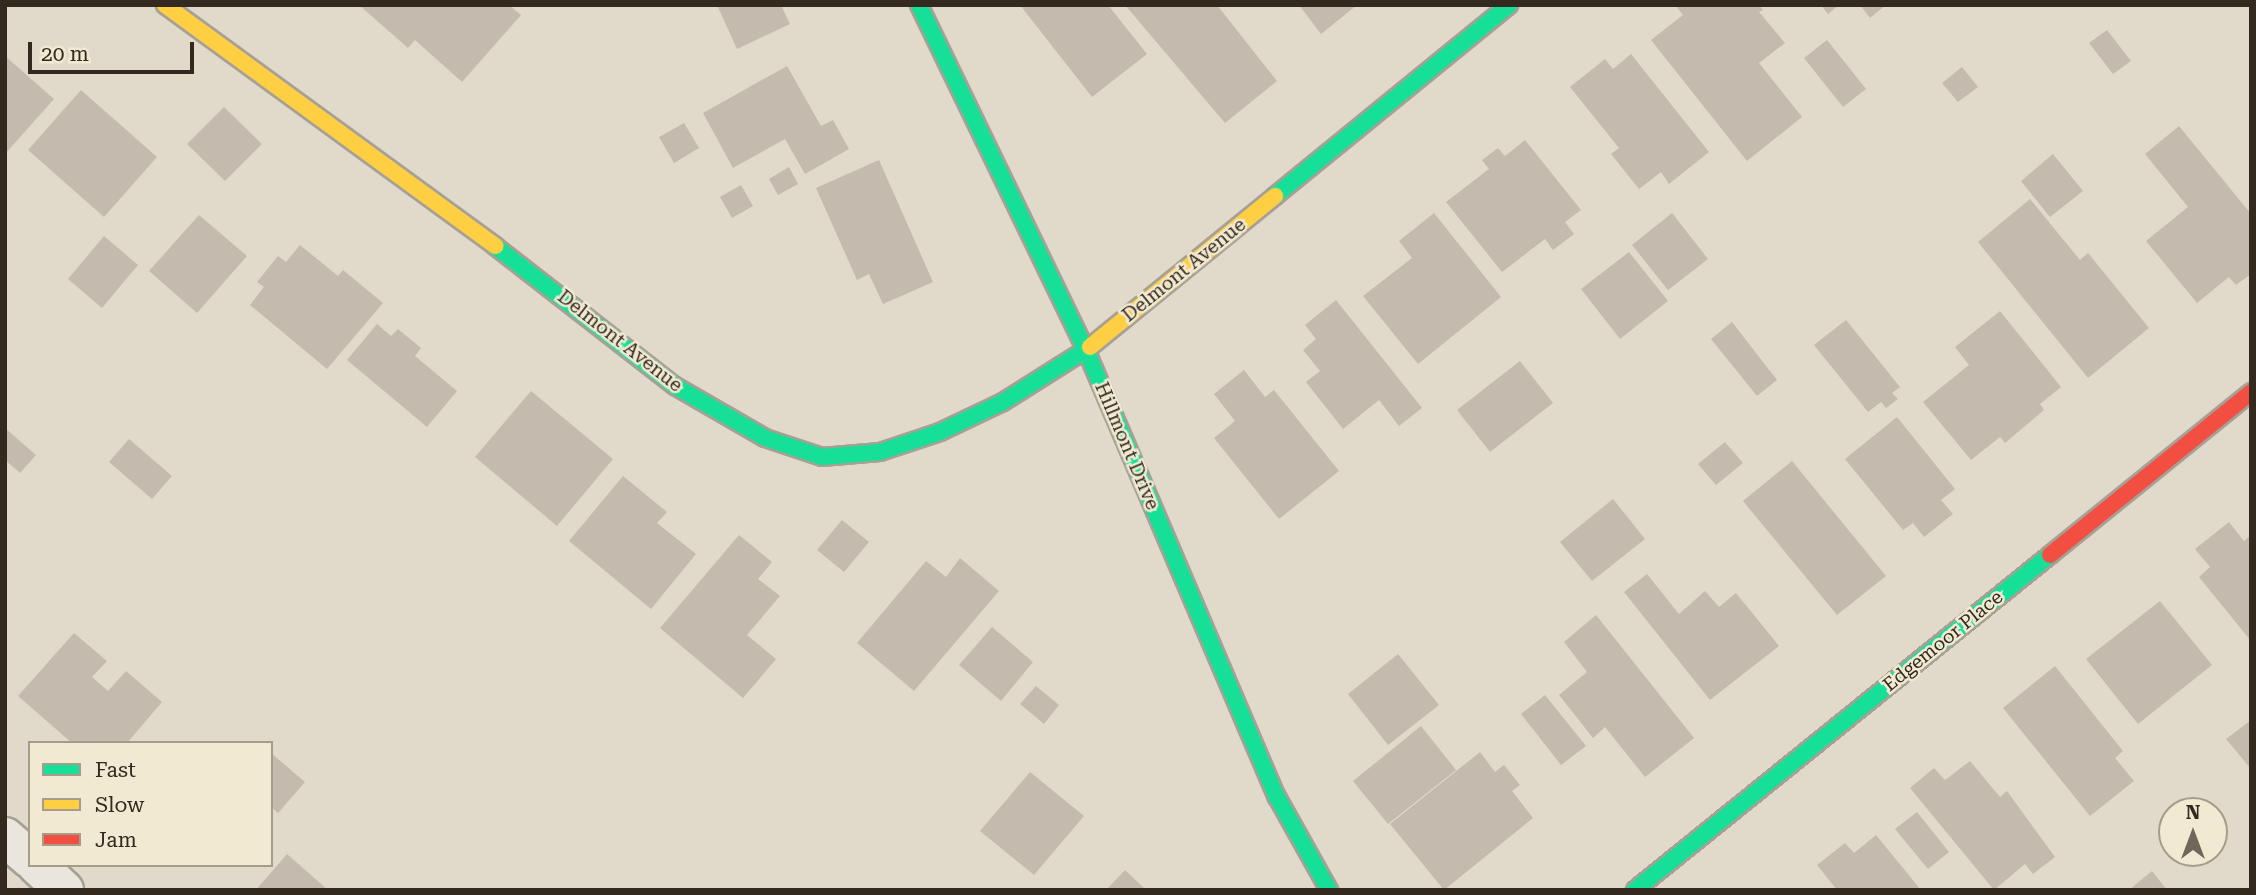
<!DOCTYPE html>
<html>
<head>
<meta charset="utf-8">
<style>
	body { margin:0 }
	#map { position:relative; width:2256px; height:895px; overflow:hidden; background:#e1dacb; font-family:"Roboto Serif",serif }
	div>[style] { position:absolute }
	[style*='--x'] { left:calc(var(--x)*1px); top:calc(var(--y)*1px); width:calc(var(--w)*1px); rotate:calc(var(--a)*1deg) }
	.building>* { inset:0; background:#c4baad }
	.roads { filter:drop-shadow(2px 0 #a6a095) drop-shadow(-2px 0 #a6a095) drop-shadow(0 2px #a6a095) drop-shadow(0 -2px #a6a095) }
	.street>* { height:38px; margin:-19px; padding:0 19px; transform-origin:19px; border-radius:19px; background:#eae6dd }
	.fast>* { height:16px; margin:-8px; padding:0 8px; transform-origin:8px; border-radius:8px; background:#16e098 }
	.slow>* { height:16px; margin:-8px; padding:0 8px; transform-origin:8px; border-radius:8px; background:#ffcf43 }
	.jam>* { height:16px; margin:-8px; padding:0 8px; transform-origin:8px; border-radius:8px; background:#f24e42 }
	span { translate:-50% -50%; white-space:nowrap; text-align:center; line-height:1.15; -webkit-text-stroke:5px #f1e9d2; paint-order:stroke }
	.street-label { font-size:19px; color:#33291e }
	.frame { position:absolute; inset:0; border:7px solid #33291e; pointer-events:none }
	.legend { position:absolute; left:28px; top:741px; width:245px; height:126px; box-sizing:border-box; background:#f1e9d2; border:2px solid #a59c8a; margin:0; padding:9px 12px; list-style:none; font-size:21px; color:#33291e }
	.legend li { display:flex; align-items:center; gap:14px; height:35px }
	.legend b { width:35px; border:2px solid #a59c8a }
	.north { position:absolute; left:2158px; top:797px; width:70px; height:70px; box-sizing:border-box; background:#f1e9d2; border:2px solid #a59c8a; border-radius:50%; rotate:0deg; font-size:19px; font-weight:700; line-height:28px; text-align:center; color:#33291e }
	.north::after { content:''; display:block; margin:auto; width:24px; height:32px; background:#70675b; clip-path:polygon(50% 0,100% 100%,50% 72%,0 100%) }
	.scale { position:absolute; left:28px; top:42px; width:166px; height:32px; box-sizing:border-box; border:4px solid #33291e; border-top:0; padding-left:9px; font-size:21px; line-height:24px; white-space:nowrap; color:#33291e; -webkit-text-stroke:5px #f1e9d2; paint-order:stroke }
</style>
</head>
<body>
<div id="map">
	<div class="building">
		<i style="clip-path:polygon(359px 5px,509px 5px,521px 15px,462px 82px,415px 40px,408px 48px)"></i>
		<i style="clip-path:polygon(717px 5px,781px 5px,790px 24px,737px 49px)"></i>
		<i style="clip-path:polygon(1020px 5px,1108px 5px,1147px 54px,1092px 97px)"></i>
		<i style="clip-path:polygon(1125px 5px,1217px 5px,1277px 81px,1225px 123px)"></i>
		<i style="clip-path:polygon(1299px 5px,1357px 5px,1321px 34px)"></i>
		<i style="clip-path:polygon(1675px 5px,1759px 5px,1763px 10px,1759px 12px,1785px 43px,1759px 63px,1802px 117px,1747px 161px,1651px 40px,1683px 15px)"></i>
		<i style="clip-path:polygon(1821px 5px,1839px 5px,1828px 14px)"></i>
		<i style="clip-path:polygon(1860px 5px,1886px 5px,1870px 18px)"></i>
		<i style="clip-path:polygon(2107px 30px,2131px 61px,2113px 74px,2089px 43px)"></i>
		<i style="clip-path:polygon(1827px 40px,1866px 89px,1843px 107px,1804px 58px)"></i>
		<i style="clip-path:polygon(1631px 54px,1709px 152px,1669px 184px,1661px 172px,1639px 189px,1611px 154px,1619px 148px,1570px 87px,1605px 59px,1613px 69px)"></i>
		<i style="clip-path:polygon(5px 56px,54px 99px,5px 154px)"></i>
		<i style="clip-path:polygon(787px 66px,821px 126px,833px 120px,849px 149px,805px 174px,785px 139px,733px 168px,703px 113px)"></i>
		<i style="clip-path:polygon(1962px 67px,1978px 87px,1958px 102px,1942px 83px)"></i>
		<i style="clip-path:polygon(81px 90px,157px 157px,104px 217px,28px 150px)"></i>
		<i style="clip-path:polygon(224px 107px,262px 144px,225px 181px,187px 144px)"></i>
		<i style="clip-path:polygon(684px 123px,699px 148px,674px 163px,659px 137px)"></i>
		<i style="clip-path:polygon(2179px 126px,2251px 214px,2251px 274px,2236px 285px,2229px 277px,2197px 303px,2146px 241px,2188px 207px,2145px 154px)"></i>
		<i style="clip-path:polygon(1525px 140px,1581px 210px,1565px 222px,1574px 234px,1553px 250px,1545px 239px,1502px 272px,1446px 202px,1489px 169px,1482px 160px,1498px 148px,1505px 156px)"></i>
		<i style="clip-path:polygon(2053px 154px,2083px 191px,2050px 217px,2021px 181px)"></i>
		<i style="clip-path:polygon(879px 160px,933px 282px,883px 304px,869px 274px,857px 280px,816px 188px)"></i>
		<i style="clip-path:polygon(789px 167px,798px 184px,778px 195px,769px 179px)"></i>
		<i style="clip-path:polygon(741px 185px,753px 206px,732px 218px,720px 197px)"></i>
		<i style="clip-path:polygon(2030px 199px,2080px 260px,2088px 253px,2149px 328px,2088px 378px,1978px 242px)"></i>
		<i style="clip-path:polygon(1434px 213px,1501px 297px,1418px 364px,1363px 296px,1412px 258px,1399px 241px)"></i>
		<i style="clip-path:polygon(1672px 213px,1708px 259px,1668px 290px,1632px 245px)"></i>
		<i style="clip-path:polygon(199px 215px,247px 256px,197px 313px,149px 271px)"></i>
		<i style="clip-path:polygon(104px 236px,138px 265px,102px 308px,68px 279px)"></i>
		<i style="clip-path:polygon(300px 245px,338px 276px,343px 270px,383px 303px,327px 369px,250px 305px,264px 287px,257px 282px,278px 256px,286px 262px)"></i>
		<i style="clip-path:polygon(1629px 252px,1668px 301px,1620px 339px,1581px 289px)"></i>
		<i style="clip-path:polygon(1336px 300px,1422px 408px,1399px 426px,1379px 400px,1343px 429px,1306px 382px,1320px 371px,1303px 350px,1316px 339px,1305px 325px)"></i>
		<i style="clip-path:polygon(2000px 311px,2061px 387px,2040px 404px,2044px 410px,2005px 443px,2000px 437px,1971px 460px,1923px 402px,1969px 365px,1955px 347px)"></i>
		<i style="clip-path:polygon(1846px 320px,1900px 387px,1892px 393px,1898px 399px,1886px 408px,1881px 402px,1868px 412px,1814px 345px)"></i>
		<i style="clip-path:polygon(1732px 322px,1777px 380px,1757px 396px,1711px 339px)"></i>
		<i style="clip-path:polygon(377px 324px,391px 336px,398px 329px,421px 348px,415px 356px,457px 391px,427px 427px,347px 360px)"></i>
		<i style="clip-path:polygon(1520px 361px,1553px 403px,1490px 452px,1457px 410px)"></i>
		<i style="clip-path:polygon(1244px 370px,1265px 397px,1274px 390px,1339px 471px,1279px 519px,1214px 438px,1235px 421px,1214px 394px)"></i>
		<i style="clip-path:polygon(531px 391px,613px 459px,557px 526px,475px 457px)"></i>
		<i style="clip-path:polygon(1897px 417px,1955px 489px,1941px 500px,1953px 514px,1924px 537px,1913px 523px,1903px 530px,1845px 459px)"></i>
		<i style="clip-path:polygon(5px 428px,36px 455px,20px 473px,5px 460px)"></i>
		<i style="clip-path:polygon(129px 439px,172px 476px,152px 499px,109px 462px)"></i>
		<i style="clip-path:polygon(1725px 442px,1743px 463px,1716px 485px,1698px 464px)"></i>
		<i style="clip-path:polygon(1792px 461px,1886px 576px,1837px 615px,1743px 501px)"></i>
		<i style="clip-path:polygon(623px 476px,667px 512px,657px 523px,696px 554px,651px 609px,569px 541px)"></i>
		<i style="clip-path:polygon(1613px 499px,1645px 539px,1592px 581px,1560px 542px)"></i>
		<i style="clip-path:polygon(842px 520px,869px 542px,844px 572px,817px 550px)"></i>
		<i style="clip-path:polygon(2229px 522px,2244px 541px,2251px 535px,2251px 641px,2199px 577px,2210px 567px,2195px 549px)"></i>
		<i style="clip-path:polygon(739px 535px,772px 562px,758px 579px,780px 596px,747px 635px,776px 659px,743px 698px,660px 628px)"></i>
		<i style="clip-path:polygon(960px 558px,999px 591px,914px 691px,857px 643px,926px 561px,946px 577px)"></i>
		<i style="clip-path:polygon(1647px 574px,1679px 614px,1705px 591px,1719px 607px,1736px 593px,1779px 646px,1710px 700px,1624px 592px)"></i>
		<i style="clip-path:polygon(2160px 601px,2212px 665px,2138px 724px,2086px 659px)"></i>
		<i style="clip-path:polygon(1596px 615px,1694px 738px,1645px 777px,1605px 727px,1593px 738px,1559px 695px,1587px 672px,1564px 642px)"></i>
		<i style="clip-path:polygon(992px 627px,1033px 662px,1001px 701px,959px 665px)"></i>
		<i style="clip-path:polygon(74px 633px,107px 661px,92px 677px,108px 691px,126px 671px,162px 702px,127px 743px,72px 743px,18px 696px)"></i>
		<i style="clip-path:polygon(1398px 654px,1439px 705px,1388px 745px,1348px 694px)"></i>
		<i style="clip-path:polygon(2055px 666px,2123px 751px,2115px 758px,2134px 781px,2090px 816px,2003px 708px)"></i>
		<i style="clip-path:polygon(1036px 686px,1059px 705px,1044px 724px,1020px 704px)"></i>
		<i style="clip-path:polygon(1545px 695px,1586px 746px,1561px 765px,1521px 714px)"></i>
		<i style="clip-path:polygon(2251px 720px,2251px 769px,2226px 739px)"></i>
		<i style="clip-path:polygon(1421px 726px,1456px 770px,1388px 824px,1353px 781px)"></i>
		<i style="clip-path:polygon(1480px 752px,1495px 772px,1504px 765px,1520px 785px,1512px 791px,1533px 818px,1444px 890px,1390px 824px)"></i>
		<i style="clip-path:polygon(271px 753px,305px 782px,278px 813px,271px 807px)"></i>
		<i style="clip-path:polygon(1970px 761px,2000px 797px,2007px 791px,2055px 857px,2033px 874px,2025px 864px,1994px 890px,1910px 788px,1934px 768px,1945px 780px)"></i>
		<i style="clip-path:polygon(1030px 772px,1084px 816px,1034px 875px,980px 831px)"></i>
		<i style="clip-path:polygon(1917px 812px,1949px 852px,1928px 869px,1895px 829px)"></i>
		<i style="clip-path:polygon(1876px 835px,1921px 890px,1837px 890px,1817px 865px,1845px 843px,1854px 853px)"></i>
		<i style="clip-path:polygon(287px 854px,328px 890px,256px 890px)"></i>
		<i style="clip-path:polygon(1125px 870px,1146px 890px,1106px 890px)"></i>
		<i style="clip-path:polygon(2152px 871px,2167px 890px,2129px 890px)"></i>
	</div>
	<div class="roads">
		<div class="street">
			<i style="--x:5;--y:837;--w:33;--a:41"></i>
			<i style="--x:37;--y:865;--w:37;--a:43"></i>
		</div>
		<div class="fast">
			<i style="--x:919;--y:5;--w:383;--a:64.2"></i>
			<i style="--x:1086;--y:350;--w:486;--a:66.9"></i>
			<i style="--x:1277;--y:797;--w:107;--a:60.8"></i>
			<i style="--x:1275;--y:196;--w:302;--a:-39.2"></i>
			<i style="--x:495;--y:246;--w:228;--a:37.9"></i>
			<i style="--x:675;--y:386;--w:104;--a:30"></i>
			<i style="--x:765;--y:438;--w:60;--a:18.4"></i>
			<i style="--x:822;--y:457;--w:58;--a:-4.9"></i>
			<i style="--x:880;--y:452;--w:63;--a:-18.4"></i>
			<i style="--x:940;--y:432;--w:70;--a:-25.5"></i>
			<i style="--x:1003;--y:402;--w:103;--a:-32.3"></i>
			<i style="--x:1635;--y:890;--w:533;--a:-38.91"></i>
		</div>
		<div class="slow">
			<i style="--x:165;--y:5;--w:409;--a:36.1"></i>
			<i style="--x:1090;--y:347;--w:239;--a:-39.2"></i>
		</div>
		<div class="jam">
			<i style="--x:2050;--y:555;--w:259;--a:-39"></i>
		</div>
	</div>
	<div class="street-label">
		<span style="left:1184px;top:270px;rotate:-39deg">Delmont Avenue</span>
		<span style="left:620px;top:341px;rotate:38deg">Delmont Avenue</span>
		<span style="left:1127px;top:446px;rotate:67deg">Hillmont Drive</span>
		<span style="left:1943px;top:641px;rotate:-39deg">Edgemoor Place</span>
	</div>
	<div class="frame"></div>
	<ul class="legend">
	<li><b style="height:9px;background:#16e098"></b>Fast</li>
	<li><b style="height:9px;background:#ffcf43"></b>Slow</li>
	<li><b style="height:9px;background:#f24e42"></b>Jam</li>
	</ul>
	<div class="north">N</div>
	<div class="scale">20 m</div>
</div>
</body>
</html>
